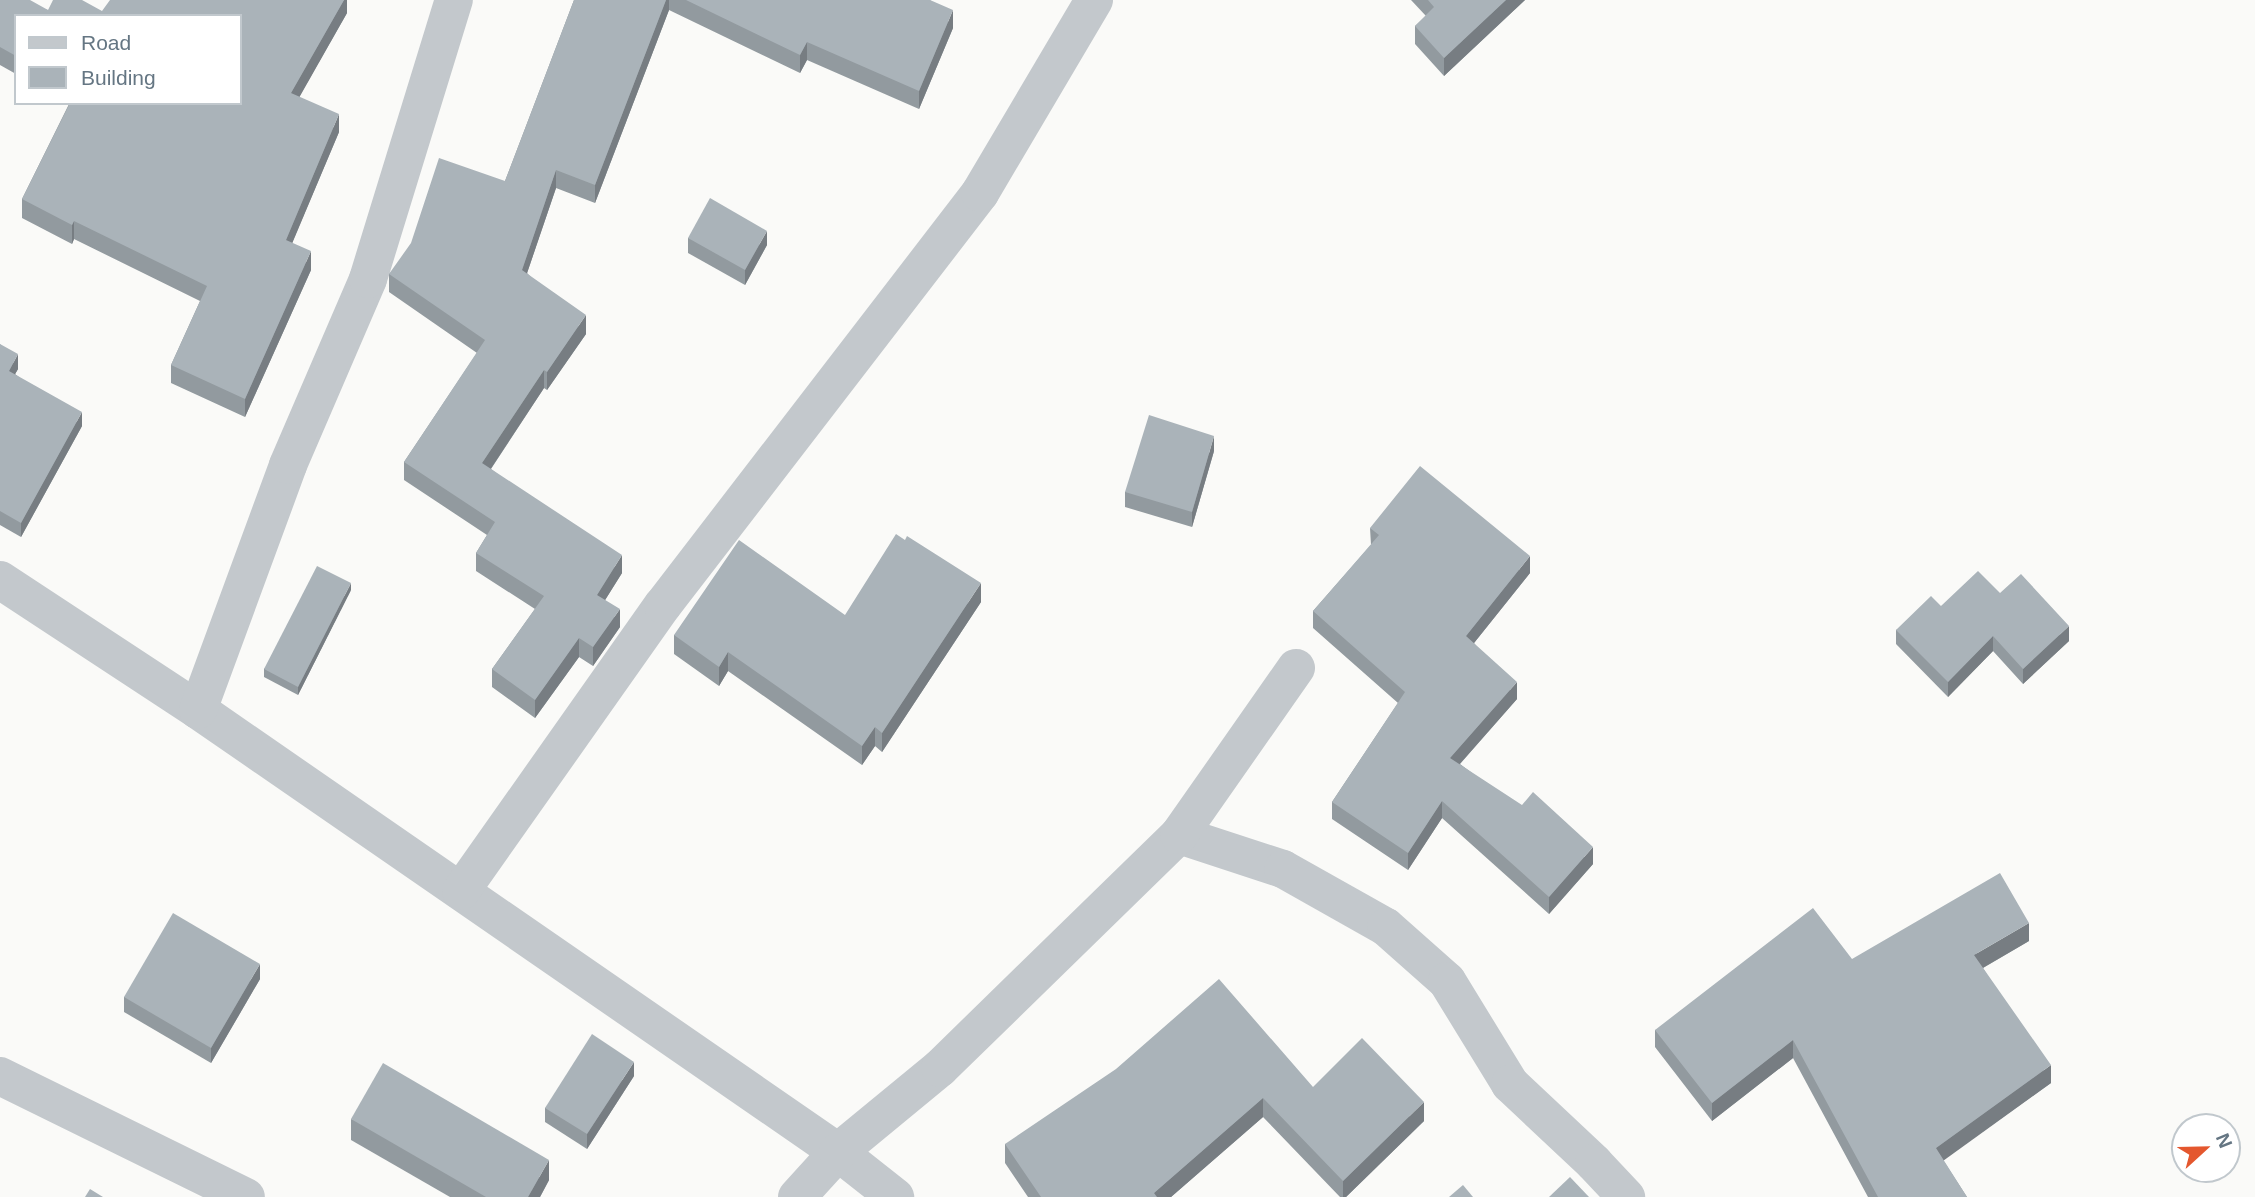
<!DOCTYPE html>
<html>
<head>
<meta charset="utf-8">
<style>
	body { margin:0 }
	#map { position:relative; width:2255px; height:1197px; overflow:hidden; background:#fafaf8; font-family:Arial,sans-serif }
	div>[style] { position:absolute }
	[style*='--x'] { left:calc(var(--x)*1px); top:calc(var(--y)*1px); width:calc(var(--w)*1px); rotate:calc(var(--a)*1deg) }
	.street>* { height:38px; margin:-19px; padding:0 19px; transform-origin:19px; border-radius:19px; background:#c3c8cc }
	.wall>* { inset:0; background:#929a9f }
	.shaded-wall>* { inset:0; background:#777d82 }
	.building>* { inset:0; background:#aab3b9 }
	span { translate:-50% -50%; white-space:nowrap; text-align:center; line-height:1.15; -webkit-text-stroke:7px #fff; paint-order:stroke }
	.legend { position:absolute; left:14px; top:14px; width:228px; height:91px; box-sizing:border-box; background:#fff; border:2px solid #c1c8cd; margin:0; padding:9px 12px; list-style:none; font-size:21px; color:#657683 }
	.legend li { display:flex; align-items:center; gap:14px; height:35px }
	.legend b { width:35px; border:2px solid #c1c8cd }
	.north { position:absolute; left:2171px; top:1113px; width:70px; height:70px; box-sizing:border-box; background:#fff; border:2px solid #c1c8cd; border-radius:50%; rotate:68deg; font-size:19px; font-weight:700; line-height:28px; text-align:center; color:#657683 }
	.north::after { content:''; display:block; margin:auto; width:24px; height:32px; background:#e4572e; clip-path:polygon(50% 0,100% 100%,50% 72%,0 100%) }
</style>
</head>
<body>
<div id="map">
	<div class="street">
		<i style="--x:0;--y:580;--w:237;--a:33.3"></i>
		<i style="--x:198;--y:710;--w:778;--a:34.63"></i>
		<i style="--x:838;--y:1152;--w:73;--a:38.3"></i>
		<i style="--x:198;--y:710;--w:261;--a:-69.8"></i>
		<i style="--x:288;--y:465;--w:202;--a:-66.7"></i>
		<i style="--x:368;--y:279;--w:292;--a:-72.9"></i>
		<i style="--x:1179;--y:835;--w:109;--a:18.1"></i>
		<i style="--x:1283;--y:869;--w:118;--a:29.4"></i>
		<i style="--x:1386;--y:927;--w:81;--a:41.5"></i>
		<i style="--x:1447;--y:981;--w:121;--a:58.5"></i>
		<i style="--x:1510;--y:1084;--w:115;--a:43.2"></i>
		<i style="--x:1594;--y:1163;--w:47;--a:46.7"></i>
		<i style="--x:461;--y:891;--w:350;--a:-54.8"></i>
		<i style="--x:663;--y:605;--w:520;--a:-52.42"></i>
		<i style="--x:980;--y:193;--w:224;--a:-59.4"></i>
		<i style="--x:0;--y:1076;--w:274;--a:26.2"></i>
		<i style="--x:797;--y:1197;--w:61;--a:-47.7"></i>
		<i style="--x:838;--y:1152;--w:132;--a:-39.5"></i>
		<i style="--x:940;--y:1068;--w:334;--a:-44.3"></i>
		<i style="--x:1179;--y:835;--w:204;--a:-55"></i>
	</div>
	<div class="wall">
		<i style="clip-path:polygon(0 0,48px 10px,102px 11px,347px 0,347px 13px,299px 97px,339px 132px,292px 243px,311px 270px,245px 417px,171px 383px,171px 365px,200px 301px,74px 239px,72px 244px,22px 218px,22px 199px,69px 104px,68px 103px,240px 103px,16px 16px,16px 74px,0 65px)"></i>
		<i style="clip-path:polygon(574px 0,930px 0,953px 28px,919px 109px,807px 60px,800px 73px,669px 10px,595px 203px,556px 188px,527px 273px,586px 334px,547px 390px,544px 388px,491px 469px,622px 573px,605px 600px,620px 627px,593px 666px,579px 657px,535px 718px,492px 687px,492px 669px,535px 609px,476px 571px,476px 553px,487px 535px,404px 480px,404px 462px,477px 353px,389px 292px,389px 274px,505px 181px)"></i>
		<i style="clip-path:polygon(1411px 0,1525px 0,1444px 76px,1415px 44px,1415px 26px,1426px 16px)"></i>
		<i style="clip-path:polygon(688px 238px,767px 245px,745px 285px,688px 253px)"></i>
		<i style="clip-path:polygon(0 344px,18px 369px,15px 374px,82px 426px,21px 537px,0 525px)"></i>
		<i style="clip-path:polygon(1214px 451px,1192px 527px,1125px 507px,1125px 492px)"></i>
		<i style="clip-path:polygon(1370px 528px,1530px 573px,1474px 643px,1517px 699px,1460px 764px,1593px 864px,1549px 914px,1442px 818px,1408px 870px,1332px 819px,1332px 802px,1398px 703px,1313px 628px,1313px 611px,1371px 545px)"></i>
		<i style="clip-path:polygon(351px 590px,298px 695px,264px 677px,264px 669px)"></i>
		<i style="clip-path:polygon(2000px 593px,2069px 641px,2023px 684px,1993px 651px,1948px 697px,1896px 644px,1896px 630px,1941px 606px)"></i>
		<i style="clip-path:polygon(981px 602px,882px 752px,875px 746px,862px 765px,728px 671px,719px 686px,674px 654px,674px 635px,845px 615px)"></i>
		<i style="clip-path:polygon(2029px 941px,1983px 968px,2051px 1083px,1943px 1160px,1967px 1197px,1868px 1197px,1793px 1058px,1712px 1121px,1655px 1047px,1655px 1030px)"></i>
		<i style="clip-path:polygon(260px 979px,211px 1063px,124px 1012px,124px 997px)"></i>
		<i style="clip-path:polygon(634px 1076px,587px 1149px,545px 1122px,545px 1108px)"></i>
		<i style="clip-path:polygon(1313px 1087px,1424px 1121px,1346px 1197px,1340px 1197px,1263px 1117px,1171px 1197px,1028px 1197px,1005px 1163px,1005px 1144px)"></i>
		<i style="clip-path:polygon(351px 1119px,549px 1180px,540px 1197px,450px 1197px,351px 1140px)"></i>
	</div>
	<div class="shaded-wall">
		<i style="clip-path:polygon(344px 0,347px 0,347px 13px,291px 112px,291px 93px)"></i>
		<i style="clip-path:polygon(666px 0,669px 0,669px 10px,595px 203px,595px 185px)"></i>
		<i style="clip-path:polygon(1506px 0,1525px 0,1444px 76px,1444px 58px)"></i>
		<i style="clip-path:polygon(953px 10px,953px 28px,919px 109px,919px 91px)"></i>
		<i style="clip-path:polygon(807px 42px,807px 60px,800px 73px,800px 55px)"></i>
		<i style="clip-path:polygon(339px 114px,339px 132px,286px 258px,286px 240px)"></i>
		<i style="clip-path:polygon(556px 170px,556px 188px,522px 288px,522px 270px)"></i>
		<i style="clip-path:polygon(74px 221px,74px 239px,72px 244px,72px 225px)"></i>
		<i style="clip-path:polygon(767px 231px,767px 245px,745px 285px,745px 270px)"></i>
		<i style="clip-path:polygon(311px 251px,311px 270px,245px 417px,245px 399px)"></i>
		<i style="clip-path:polygon(586px 315px,586px 334px,547px 390px,547px 372px)"></i>
		<i style="clip-path:polygon(18px 354px,18px 369px,9px 385px,9px 371px)"></i>
		<i style="clip-path:polygon(544px 370px,544px 388px,482px 482px,482px 463px)"></i>
		<i style="clip-path:polygon(82px 412px,82px 426px,21px 537px,21px 523px)"></i>
		<i style="clip-path:polygon(1214px 436px,1214px 451px,1192px 527px,1192px 512px)"></i>
		<i style="clip-path:polygon(622px 555px,622px 573px,597px 613px,597px 595px)"></i>
		<i style="clip-path:polygon(1530px 556px,1530px 573px,1466px 653px,1466px 636px)"></i>
		<i style="clip-path:polygon(351px 583px,351px 590px,298px 695px,298px 687px)"></i>
		<i style="clip-path:polygon(981px 583px,981px 602px,882px 752px,882px 733px)"></i>
		<i style="clip-path:polygon(620px 609px,620px 627px,593px 666px,593px 647px)"></i>
		<i style="clip-path:polygon(2069px 626px,2069px 641px,2023px 684px,2023px 669px)"></i>
		<i style="clip-path:polygon(1993px 636px,1993px 651px,1948px 697px,1948px 682px)"></i>
		<i style="clip-path:polygon(579px 638px,579px 657px,535px 718px,535px 700px)"></i>
		<i style="clip-path:polygon(728px 652px,728px 671px,719px 686px,719px 667px)"></i>
		<i style="clip-path:polygon(1517px 682px,1517px 699px,1450px 775px,1450px 758px)"></i>
		<i style="clip-path:polygon(875px 727px,875px 746px,862px 765px,862px 746px)"></i>
		<i style="clip-path:polygon(1442px 801px,1442px 818px,1408px 870px,1408px 853px)"></i>
		<i style="clip-path:polygon(1593px 847px,1593px 864px,1549px 914px,1549px 897px)"></i>
		<i style="clip-path:polygon(2029px 923px,2029px 941px,1974px 973px,1974px 955px)"></i>
		<i style="clip-path:polygon(260px 964px,260px 979px,211px 1063px,211px 1048px)"></i>
		<i style="clip-path:polygon(1793px 1040px,1793px 1058px,1712px 1121px,1712px 1103px)"></i>
		<i style="clip-path:polygon(634px 1062px,634px 1076px,587px 1149px,587px 1134px)"></i>
		<i style="clip-path:polygon(2051px 1065px,2051px 1083px,1936px 1166px,1936px 1148px)"></i>
		<i style="clip-path:polygon(1263px 1098px,1263px 1117px,1171px 1197px,1154px 1197px,1154px 1193px)"></i>
		<i style="clip-path:polygon(1424px 1102px,1424px 1121px,1346px 1197px,1343px 1197px,1343px 1181px)"></i>
		<i style="clip-path:polygon(549px 1160px,549px 1180px,540px 1197px,528px 1197px)"></i>
	</div>
	<div class="building">
		<i style="clip-path:polygon(0 0,30px 0,48px 10px,53px 0,82px 0,102px 11px,110px 0,344px 0,291px 93px,339px 114px,286px 240px,311px 251px,245px 399px,171px 365px,207px 286px,74px 221px,72px 225px,22px 199px,70px 103px,240px 103px,240px 16px,16px 16px,16px 56px,0 47px)"></i>
		<i style="clip-path:polygon(574px 0,666px 0,595px 185px,556px 170px,522px 270px,586px 315px,547px 372px,544px 370px,482px 463px,622px 555px,597px 595px,620px 609px,593px 647px,579px 638px,535px 700px,492px 669px,544px 596px,476px 553px,495px 522px,404px 462px,485px 340px,389px 274px,411px 243px,439px 158px,505px 181px)"></i>
		<i style="clip-path:polygon(686px 0,930px 0,953px 10px,919px 91px,807px 42px,800px 55px)"></i>
		<i style="clip-path:polygon(1428px 0,1506px 0,1444px 58px,1415px 26px,1434px 7px)"></i>
		<i style="clip-path:polygon(710px 198px,767px 231px,745px 270px,688px 238px)"></i>
		<i style="clip-path:polygon(0 344px,18px 354px,9px 371px,82px 412px,21px 523px,0 511px)"></i>
		<i style="clip-path:polygon(1149px 415px,1214px 436px,1192px 512px,1125px 492px)"></i>
		<i style="clip-path:polygon(1420px 466px,1530px 556px,1466px 636px,1517px 682px,1450px 758px,1522px 805px,1533px 792px,1593px 847px,1549px 897px,1442px 801px,1408px 853px,1332px 802px,1405px 692px,1313px 611px,1379px 535px,1370px 528px)"></i>
		<i style="clip-path:polygon(896px 534px,905px 540px,907px 536px,981px 583px,882px 733px,875px 727px,862px 746px,728px 652px,719px 667px,674px 635px,739px 540px,845px 615px)"></i>
		<i style="clip-path:polygon(317px 566px,351px 583px,298px 687px,264px 669px)"></i>
		<i style="clip-path:polygon(1978px 571px,2000px 593px,2021px 574px,2069px 626px,2023px 669px,1993px 636px,1948px 682px,1896px 630px,1931px 596px,1941px 606px)"></i>
		<i style="clip-path:polygon(2000px 873px,2029px 923px,1974px 955px,2051px 1065px,1936px 1148px,1967px 1197px,1878px 1197px,1793px 1040px,1712px 1103px,1655px 1030px,1813px 908px,1852px 959px)"></i>
		<i style="clip-path:polygon(173px 913px,260px 964px,211px 1048px,124px 997px)"></i>
		<i style="clip-path:polygon(1219px 979px,1313px 1087px,1362px 1038px,1424px 1102px,1343px 1181px,1263px 1098px,1154px 1193px,1157px 1197px,1041px 1197px,1005px 1144px,1116px 1069px)"></i>
		<i style="clip-path:polygon(592px 1034px,634px 1062px,587px 1134px,545px 1108px)"></i>
		<i style="clip-path:polygon(383px 1063px,549px 1160px,528px 1197px,486px 1197px,351px 1119px)"></i>
		<i style="clip-path:polygon(1570px 1177px,1589px 1197px,1549px 1197px)"></i>
		<i style="clip-path:polygon(1463px 1185px,1473px 1197px,1449px 1197px)"></i>
		<i style="clip-path:polygon(90px 1189px,103px 1197px,85px 1197px)"></i>
	</div>
	<ul class="legend">
	<li><b style="height:9px;background:#c3c8cc"></b>Road</li>
	<li><b style="height:19px;background:#aab3b9"></b>Building</li>
	</ul>
	<div class="north">N</div>
</div>
</body>
</html>
